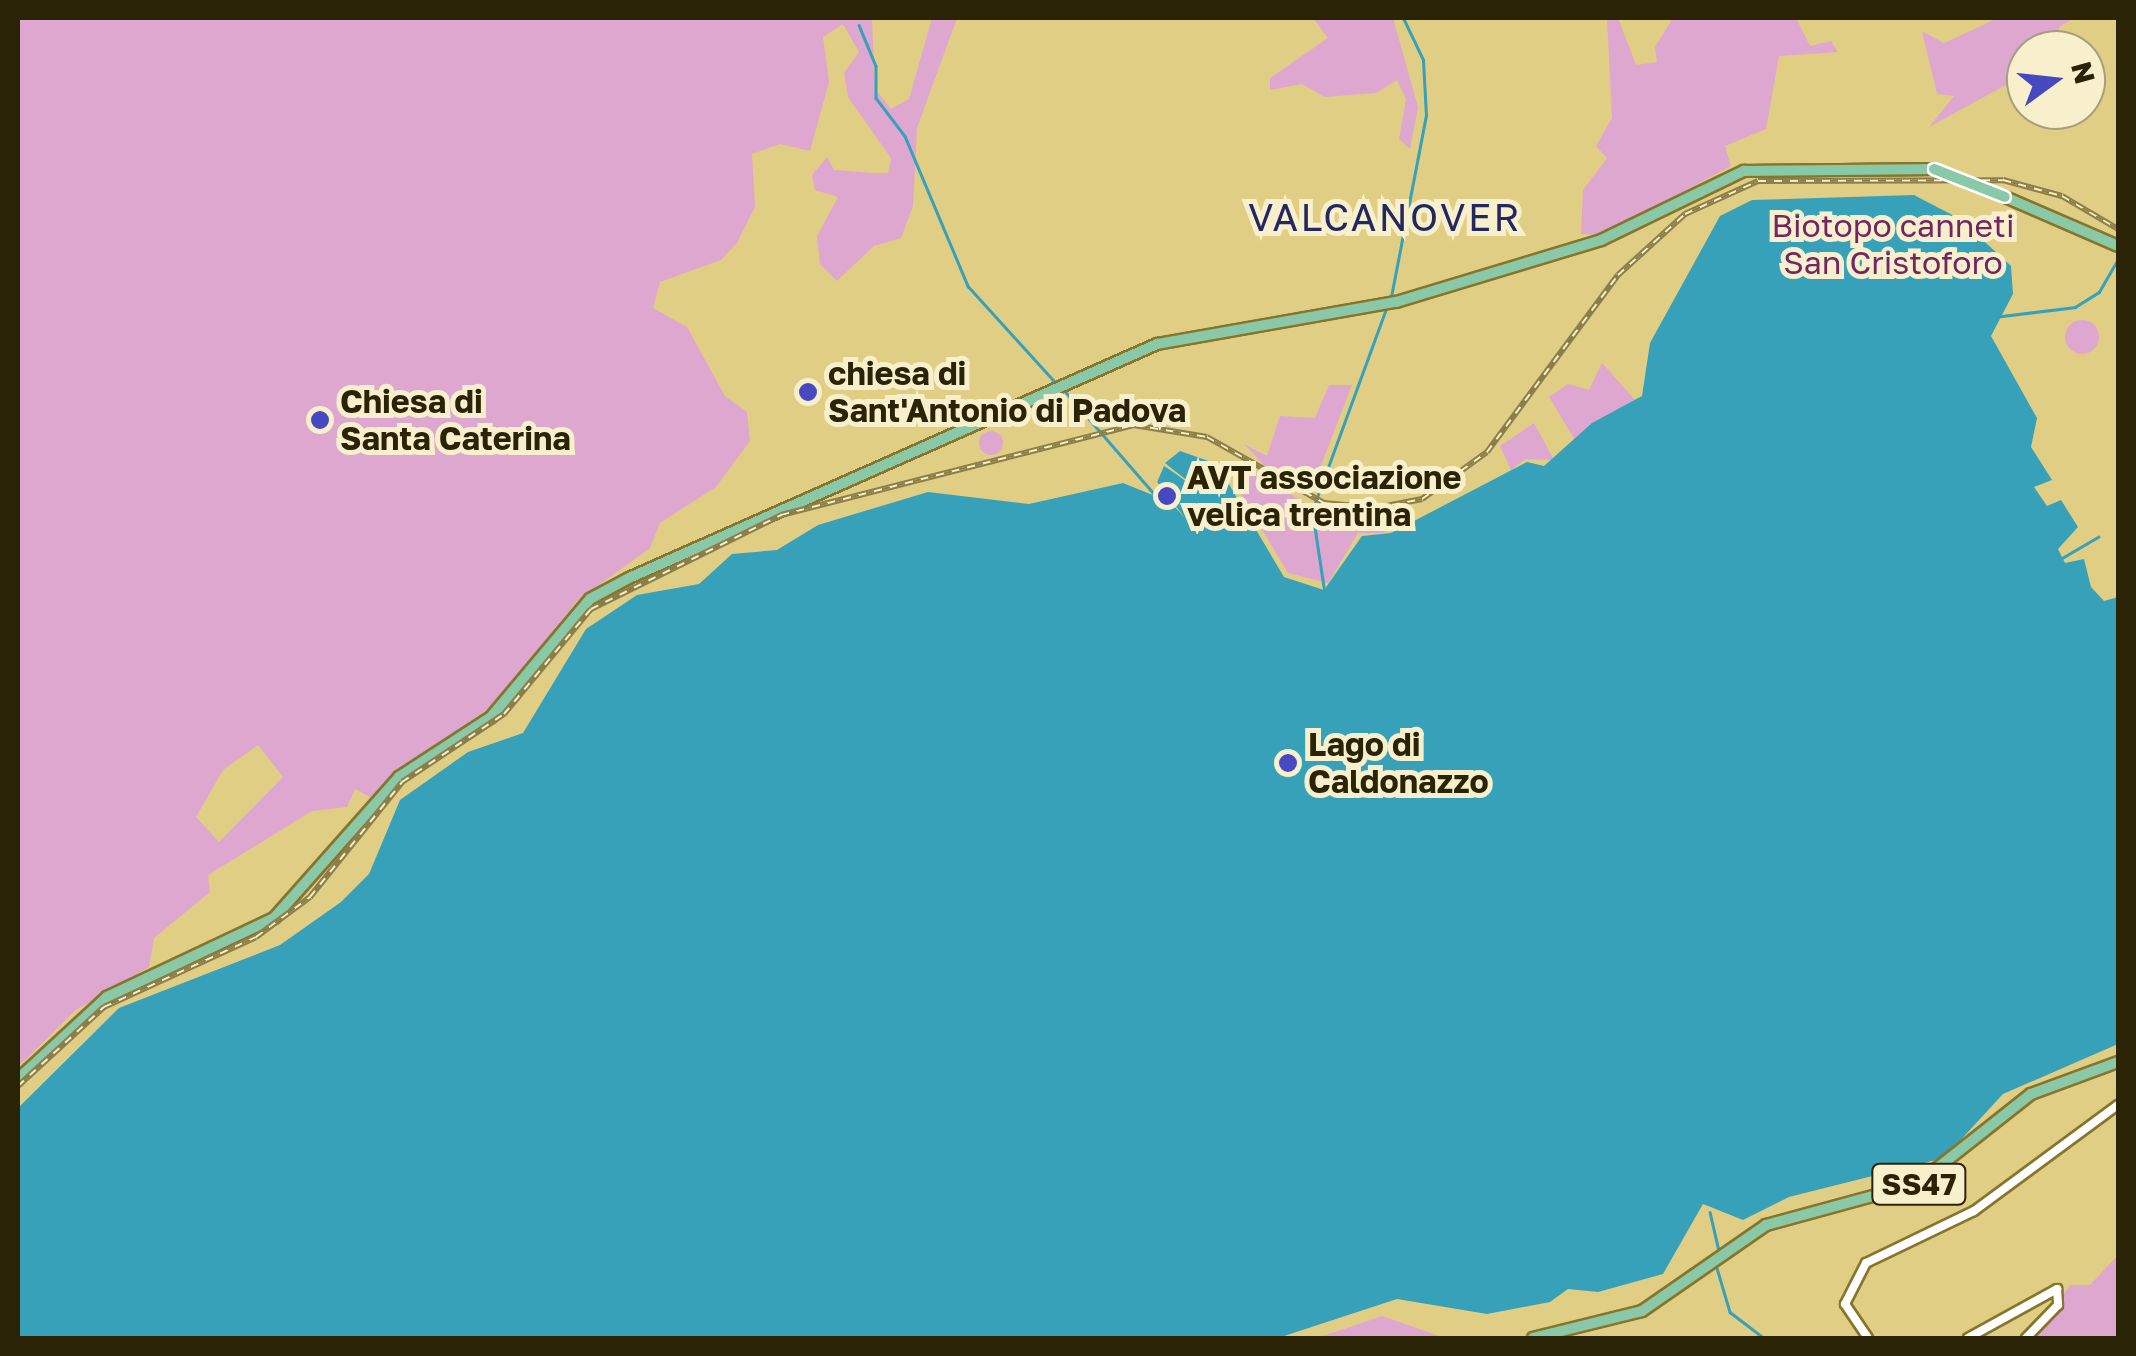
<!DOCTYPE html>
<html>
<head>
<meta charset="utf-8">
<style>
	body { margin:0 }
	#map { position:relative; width:2136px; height:1356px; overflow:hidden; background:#e1ce85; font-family:"Golos Text",sans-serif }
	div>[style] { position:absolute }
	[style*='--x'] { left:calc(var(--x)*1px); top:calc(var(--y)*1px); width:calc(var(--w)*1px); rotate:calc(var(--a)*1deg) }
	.green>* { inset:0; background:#dda7cf }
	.round { border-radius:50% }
	.water>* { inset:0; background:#37a1b9 }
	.pier>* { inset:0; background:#e1ce85 }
	.stream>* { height:2.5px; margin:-1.25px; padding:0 1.25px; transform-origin:1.25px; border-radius:1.25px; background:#37a1b9 }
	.roads { filter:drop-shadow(2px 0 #86752b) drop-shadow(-2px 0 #86752b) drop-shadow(0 2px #86752b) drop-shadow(0 -2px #86752b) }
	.minor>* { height:8px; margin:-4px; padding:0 4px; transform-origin:4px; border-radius:4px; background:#fff }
	.major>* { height:10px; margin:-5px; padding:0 5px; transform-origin:5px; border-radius:5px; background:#8ac9a7 }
	.rail>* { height:6px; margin-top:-3px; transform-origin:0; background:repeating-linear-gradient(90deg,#f8f0cc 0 8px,#8c7e49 0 16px); box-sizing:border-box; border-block:2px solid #8c7e49 }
	.bridges { filter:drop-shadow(2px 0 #fff) drop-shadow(-2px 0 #fff) drop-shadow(0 2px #fff) drop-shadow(0 -2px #fff) }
	.major-bridge>* { height:10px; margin:-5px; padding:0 5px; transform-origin:5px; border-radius:5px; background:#8ac9a7 }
	.dots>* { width:28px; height:28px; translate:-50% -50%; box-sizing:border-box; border:5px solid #f8f0cc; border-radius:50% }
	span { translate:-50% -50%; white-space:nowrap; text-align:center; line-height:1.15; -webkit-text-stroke:10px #f8f0cc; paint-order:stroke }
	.shield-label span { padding:2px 8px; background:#f8f0cc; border:2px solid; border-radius:8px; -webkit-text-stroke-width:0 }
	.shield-label { font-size:30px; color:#2b2305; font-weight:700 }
	.park-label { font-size:32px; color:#712663 }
	.poi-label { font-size:32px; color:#2b2305; font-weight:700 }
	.left { translate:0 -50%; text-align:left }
	.quarter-label { font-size:38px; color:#242861; letter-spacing:2.5px }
	.frame { position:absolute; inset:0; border:20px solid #2b2305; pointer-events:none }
	.north { position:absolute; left:2006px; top:30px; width:100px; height:100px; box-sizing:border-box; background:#f8f0cc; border:2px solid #a69e7c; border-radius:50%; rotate:75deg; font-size:28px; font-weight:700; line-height:40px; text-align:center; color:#2b2305 }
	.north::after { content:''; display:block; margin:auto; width:35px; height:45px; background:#4649bf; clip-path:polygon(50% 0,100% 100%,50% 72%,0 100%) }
</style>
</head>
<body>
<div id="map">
	<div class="green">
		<i style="clip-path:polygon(evenodd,18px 18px,872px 18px,875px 89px,891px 109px,909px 99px,932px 18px,957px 18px,917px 128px,913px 206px,901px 238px,874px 246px,837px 281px,820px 264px,817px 236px,838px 197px,815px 190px,812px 175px,827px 157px,834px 170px,873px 173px,888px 173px,891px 158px,848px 97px,844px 73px,859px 52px,843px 24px,823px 37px,829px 82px,810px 151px,780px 144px,752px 154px,755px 207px,737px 243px,721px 260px,660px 282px,653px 308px,687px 327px,725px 396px,747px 412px,750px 441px,716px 487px,660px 523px,650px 548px,577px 601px,495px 703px,372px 798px,355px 789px,347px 807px,312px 811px,208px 875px,210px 892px,154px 938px,149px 967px,76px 1010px,18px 1067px,18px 18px,258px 745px,283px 777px,219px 842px,196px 817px,223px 770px,258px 745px)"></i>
		<i style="clip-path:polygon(1313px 18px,1393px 18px,1418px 107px,1410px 149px,1399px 139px,1406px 99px,1397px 80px,1376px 93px,1325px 97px,1302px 84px,1270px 90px,1270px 78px,1328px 38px)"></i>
		<i style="clip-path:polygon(1607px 18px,1618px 18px,1636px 65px,1657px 62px,1655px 47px,1673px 18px,1796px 18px,1810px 46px,1831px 41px,1838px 52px,1779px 56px,1766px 129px,1725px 146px,1731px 166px,1603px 235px,1581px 234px,1583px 190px,1607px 158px,1596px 146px,1612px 118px)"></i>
		<i style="clip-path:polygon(1998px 18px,2074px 18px,2059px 27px,2059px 50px,2026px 50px,2026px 74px,1929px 127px,1954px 96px,1937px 94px,1922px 31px,1944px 43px)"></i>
		<i class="round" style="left:2065px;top:320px;width:34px;height:34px"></i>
		<i style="clip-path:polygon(1602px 363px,1636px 401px,1575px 440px,1549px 397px,1568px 384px,1589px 390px)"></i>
		<i style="clip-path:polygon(1329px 385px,1352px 385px,1310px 494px,1270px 471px,1267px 480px,1306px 504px,1384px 515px,1384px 533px,1358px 533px,1328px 583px,1288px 573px,1235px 484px,1247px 469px,1262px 477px,1265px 466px,1244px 444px,1267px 456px,1280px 416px,1315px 418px)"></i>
		<i style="clip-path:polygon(1534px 423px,1554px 460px,1525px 459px,1511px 470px,1500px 446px)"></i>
		<i class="round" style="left:979px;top:431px;width:24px;height:24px"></i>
		<i style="clip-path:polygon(2118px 1255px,2118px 1338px,2033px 1338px,2070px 1285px,2090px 1285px)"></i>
		<i style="clip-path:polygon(1382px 1316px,1445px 1338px,1316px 1338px,1353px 1326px)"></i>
	</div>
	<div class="water">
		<i style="clip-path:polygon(1914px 195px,1960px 219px,2011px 266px,2013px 294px,1991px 336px,2037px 418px,2031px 447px,2052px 480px,2034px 487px,2047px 506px,2061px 500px,2078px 527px,2058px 549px,2065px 563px,2084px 559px,2091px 587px,2104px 601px,2118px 597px,2118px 1044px,2003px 1094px,1944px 1158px,1789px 1197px,1743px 1220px,1703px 1204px,1663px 1274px,1598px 1292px,1568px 1289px,1550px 1302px,1487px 1314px,1397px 1299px,1278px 1338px,18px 1338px,18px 1108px,119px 1008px,280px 945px,341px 902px,369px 874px,400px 800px,468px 752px,523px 733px,586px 629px,637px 595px,699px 584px,732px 554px,777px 550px,818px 525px,928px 492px,1029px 504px,1123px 483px,1170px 502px,1157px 482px,1164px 465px,1199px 491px,1165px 463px,1180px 451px,1217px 464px,1284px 577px,1324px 590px,1362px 536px,1391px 533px,1527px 462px,1544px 466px,1592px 423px,1642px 396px,1650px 343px,1720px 216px,1752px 200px)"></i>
	</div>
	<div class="pier">
		<i style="clip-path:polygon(1177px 447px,1165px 464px,1199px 489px,1164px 466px,1157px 482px,1185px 518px,1152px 482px)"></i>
	</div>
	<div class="stream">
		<i style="--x:859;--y:25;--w:44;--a:67.5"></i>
		<i style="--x:876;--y:66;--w:32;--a:90"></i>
		<i style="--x:876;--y:98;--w:48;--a:52.7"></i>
		<i style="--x:905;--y:136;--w:163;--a:67.2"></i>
		<i style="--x:968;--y:286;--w:130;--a:47.8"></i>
		<i style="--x:1391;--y:297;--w:184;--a:-79.1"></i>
		<i style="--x:1426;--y:116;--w:56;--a:-93.1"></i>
		<i style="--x:1423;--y:60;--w:47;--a:-115.5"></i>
		<i style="--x:1994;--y:317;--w:82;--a:-7"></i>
		<i style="--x:2075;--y:307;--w:28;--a:-32"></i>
		<i style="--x:2099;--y:292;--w:38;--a:-60"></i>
		<i style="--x:1065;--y:391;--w:139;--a:49.1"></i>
		<i style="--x:2062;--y:558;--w:42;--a:-30.3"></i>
		<i style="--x:1324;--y:590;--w:80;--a:-98.6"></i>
		<i style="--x:1312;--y:511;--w:215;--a:-69.9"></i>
		<i style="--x:1710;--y:1212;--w:37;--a:77"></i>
		<i style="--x:1717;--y:1268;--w:46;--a:73.5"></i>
		<i style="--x:1730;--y:1312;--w:43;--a:37.4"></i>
	</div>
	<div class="roads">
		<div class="minor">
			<i style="--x:1868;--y:1338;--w:41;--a:-124.1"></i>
			<i style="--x:1845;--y:1304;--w:46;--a:-62.9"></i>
			<i style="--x:1866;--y:1263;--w:120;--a:-25.7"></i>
			<i style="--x:1974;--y:1211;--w:179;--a:-36.4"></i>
			<i style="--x:1968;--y:1338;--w:102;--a:-28.8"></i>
			<i style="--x:2057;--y:1289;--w:16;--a:86"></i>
			<i style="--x:2058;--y:1305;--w:46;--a:134.1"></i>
		</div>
		<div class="major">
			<i style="--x:2005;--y:197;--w:123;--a:23.4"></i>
			<i style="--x:18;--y:1079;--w:121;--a:-42.7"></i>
			<i style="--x:107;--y:997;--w:185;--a:-25.3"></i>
			<i style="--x:274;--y:918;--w:188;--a:-48.4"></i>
			<i style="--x:399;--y:777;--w:110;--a:-33.1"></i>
			<i style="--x:491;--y:717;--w:154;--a:-50"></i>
			<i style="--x:590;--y:599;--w:44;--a:-28.3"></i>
			<i style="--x:629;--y:578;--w:578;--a:-23.9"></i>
			<i style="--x:1157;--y:344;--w:243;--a:-10"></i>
			<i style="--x:1396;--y:302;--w:214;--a:-16.8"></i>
			<i style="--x:1601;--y:240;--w:159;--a:-25.8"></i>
			<i style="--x:1744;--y:171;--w:190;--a:-0.6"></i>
			<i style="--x:1533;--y:1338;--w:112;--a:-13.9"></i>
			<i style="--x:1642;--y:1311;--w:151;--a:-34.7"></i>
			<i style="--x:1766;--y:1225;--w:156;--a:-15.2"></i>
			<i style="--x:1917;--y:1184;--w:145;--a:-38.3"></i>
			<i style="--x:2031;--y:1094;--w:93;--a:-20.2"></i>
		</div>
	</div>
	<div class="rail">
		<i style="--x:18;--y:1086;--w:117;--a:-42.6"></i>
		<i style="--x:104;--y:1007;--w:167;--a:-24.7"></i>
		<i style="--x:256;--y:937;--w:67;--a:-36.5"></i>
		<i style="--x:310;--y:897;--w:147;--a:-51.3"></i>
		<i style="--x:402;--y:782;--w:123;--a:-33.7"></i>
		<i style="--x:504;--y:714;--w:136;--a:-50.4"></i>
		<i style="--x:591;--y:609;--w:212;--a:-26.3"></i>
		<i style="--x:781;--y:515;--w:364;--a:-14.3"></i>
		<i style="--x:1134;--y:425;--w:74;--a:9.3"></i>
		<i style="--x:1207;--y:437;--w:134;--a:29.4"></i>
		<i style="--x:1324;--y:503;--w:52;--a:5.5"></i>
		<i style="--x:1376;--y:508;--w:47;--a:-11.1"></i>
		<i style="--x:1422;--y:499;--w:80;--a:-35.9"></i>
		<i style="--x:1487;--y:452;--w:220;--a:-53.5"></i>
		<i style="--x:1618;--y:275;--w:91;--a:-42.3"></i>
		<i style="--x:1685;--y:214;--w:80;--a:-24.3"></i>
		<i style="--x:1758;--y:181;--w:245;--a:-0.2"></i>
		<i style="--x:2003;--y:180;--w:61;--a:15.2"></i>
		<i style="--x:2062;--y:196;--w:65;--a:30.5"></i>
	</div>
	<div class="bridges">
		<div class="major-bridge">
			<i style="--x:1934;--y:169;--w:76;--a:21.5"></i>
		</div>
	</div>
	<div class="dots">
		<i style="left:808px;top:392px;background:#4649bf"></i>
		<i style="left:320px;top:420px;background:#4649bf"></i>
		<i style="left:1167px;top:496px;background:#4649bf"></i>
		<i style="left:1288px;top:763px;background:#4649bf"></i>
	</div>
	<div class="shield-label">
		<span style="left:1919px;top:1184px">SS47</span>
	</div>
	<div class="park-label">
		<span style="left:1893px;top:244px">Biotopo canneti<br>San Cristoforo</span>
	</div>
	<div class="poi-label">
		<span class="left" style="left:828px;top:392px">chiesa di<br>Sant'Antonio di Padova</span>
		<span class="left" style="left:340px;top:420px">Chiesa di<br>Santa Caterina</span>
		<span class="left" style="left:1187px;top:496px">AVT associazione<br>velica trentina</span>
		<span class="left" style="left:1308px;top:763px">Lago di<br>Caldonazzo</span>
	</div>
	<div class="quarter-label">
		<span style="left:1385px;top:217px">VALCANOVER</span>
	</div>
	<div class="frame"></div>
	<div class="north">N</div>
</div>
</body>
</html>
